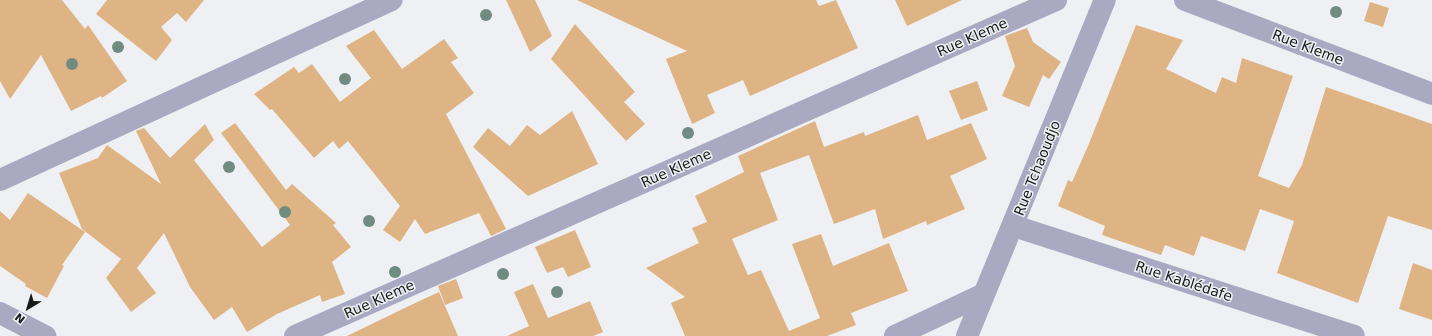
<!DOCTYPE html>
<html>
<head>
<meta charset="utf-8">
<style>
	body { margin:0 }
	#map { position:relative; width:1432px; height:336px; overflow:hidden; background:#eef0f3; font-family:"DejaVu Sans",sans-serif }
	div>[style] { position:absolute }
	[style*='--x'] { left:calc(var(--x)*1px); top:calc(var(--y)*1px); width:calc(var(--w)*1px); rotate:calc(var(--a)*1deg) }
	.building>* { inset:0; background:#dfb484 }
	.minor>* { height:22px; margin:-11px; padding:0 11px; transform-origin:11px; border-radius:11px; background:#aaa9c2 }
	.trees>* { width:12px; height:12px; margin:-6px; border-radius:50%; background:#718b80 }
	span { translate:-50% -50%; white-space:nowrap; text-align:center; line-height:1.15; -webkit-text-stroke:3px #eef0f3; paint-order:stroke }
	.street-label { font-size:14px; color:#19191a }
	.north { position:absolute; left:8px; top:288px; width:40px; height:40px; -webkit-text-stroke:3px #eef0f3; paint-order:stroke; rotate:218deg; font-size:11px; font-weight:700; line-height:16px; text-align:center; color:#19191a }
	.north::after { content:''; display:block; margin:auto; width:14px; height:18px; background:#19191a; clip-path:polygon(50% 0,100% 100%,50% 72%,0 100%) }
</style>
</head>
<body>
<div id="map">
	<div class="building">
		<i style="clip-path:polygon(0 0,62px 0,85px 29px,88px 25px,127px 81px,102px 98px,101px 96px,71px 111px,41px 55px,10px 99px,0 81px)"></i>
		<i style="clip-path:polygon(107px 0,204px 0,186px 22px,177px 13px,161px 27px,172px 40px,156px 61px,96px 14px)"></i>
		<i style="clip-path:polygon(506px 0,535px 0,552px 36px,530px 52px)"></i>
		<i style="clip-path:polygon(577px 0,816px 0,819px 6px,836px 0,858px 48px,750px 96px,743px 80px,707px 95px,715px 113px,692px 124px,666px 59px,687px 51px)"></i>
		<i style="clip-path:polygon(895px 0,962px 0,907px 26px)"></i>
		<i style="clip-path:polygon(1370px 2px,1389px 8px,1383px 27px,1364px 21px)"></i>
		<i style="clip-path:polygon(575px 24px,635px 92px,624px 102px,645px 124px,626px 141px,551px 59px)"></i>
		<i style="clip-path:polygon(1136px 25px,1183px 40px,1166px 69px,1216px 93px,1222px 77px,1236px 83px,1242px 58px,1293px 76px,1258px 176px,1289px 188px,1302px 165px,1326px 87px,1432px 124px,1432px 230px,1388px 216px,1358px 303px,1277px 273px,1294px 221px,1260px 209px,1245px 251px,1201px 236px,1194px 256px,1165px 245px,1161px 255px,1102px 235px,1105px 226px,1058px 206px,1068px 180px,1072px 182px,1088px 146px)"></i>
		<i style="clip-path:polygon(1027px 28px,1033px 42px,1061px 62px,1049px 79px,1043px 75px,1029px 107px,1002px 96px,1015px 66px,1005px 36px)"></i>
		<i style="clip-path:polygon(374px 30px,402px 69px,444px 39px,458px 58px,451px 62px,474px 93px,446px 114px,506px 229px,491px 236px,479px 213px,425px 234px,415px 219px,400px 242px,383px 230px,400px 206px,348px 141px,339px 149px,333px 141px,314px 158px,272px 109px,270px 110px,254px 94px,294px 67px,299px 73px,312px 64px,340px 102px,371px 78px,346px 46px)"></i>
		<i style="clip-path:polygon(977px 81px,988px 110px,961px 120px,949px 91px)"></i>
		<i style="clip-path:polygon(572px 111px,598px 164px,528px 196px,473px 147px,488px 128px,510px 146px,527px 125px,540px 135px)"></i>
		<i style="clip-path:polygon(918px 115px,927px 140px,971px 123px,987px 159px,950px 176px,965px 209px,927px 225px,926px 221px,883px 239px,875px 209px,834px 224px,809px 155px,760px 173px,778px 220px,732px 239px,748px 275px,761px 270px,789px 331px,820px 318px,792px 244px,821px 234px,833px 266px,889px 243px,908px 291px,851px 313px,856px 325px,827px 336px,685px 336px,671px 303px,685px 297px,646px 268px,699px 243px,692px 228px,707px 222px,695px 196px,744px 172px,738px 156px,815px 121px,824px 147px,864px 132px,865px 136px)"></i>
		<i style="clip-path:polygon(235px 123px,286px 190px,292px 184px,336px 223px,333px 225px,351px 247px,332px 262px,345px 294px,322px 302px,320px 295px,277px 314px,247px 332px,232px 307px,214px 320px,190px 287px,164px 233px,137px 268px,156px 293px,131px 312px,106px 278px,121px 259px,82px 229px,59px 173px,98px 158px,107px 145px,161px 184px,136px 131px,144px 128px,170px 158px,205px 124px,214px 140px,194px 160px,262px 247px,290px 225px,221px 133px)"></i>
		<i style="clip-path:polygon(28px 193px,85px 232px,62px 265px,64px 266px,47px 298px,25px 286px,26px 284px,0 266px,0 211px,10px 220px)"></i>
		<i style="clip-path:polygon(575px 230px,591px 267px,568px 277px,563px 267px,547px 273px,535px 247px)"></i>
		<i style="clip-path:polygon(1413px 263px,1432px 270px,1432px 320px,1399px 309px)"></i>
		<i style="clip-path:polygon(456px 279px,463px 298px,445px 305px,438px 286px)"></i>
		<i style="clip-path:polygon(533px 284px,548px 318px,590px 301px,603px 332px,593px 336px,507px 336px,529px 326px,514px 292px)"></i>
		<i style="clip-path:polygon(439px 292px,458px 336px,347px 336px,413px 304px)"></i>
	</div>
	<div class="minor">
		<i style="--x:1185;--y:0;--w:264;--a:20.8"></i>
		<i style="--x:0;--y:180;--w:431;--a:-24.7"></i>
		<i style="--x:1014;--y:226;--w:357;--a:17.9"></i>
		<i style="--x:0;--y:313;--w:51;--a:27.1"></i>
		<i style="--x:295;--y:336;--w:832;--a:-23.82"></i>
		<i style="--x:895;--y:336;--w:98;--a:-25.3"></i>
		<i style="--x:967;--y:336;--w:363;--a:-67.7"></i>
	</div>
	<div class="trees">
		<i style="left:1336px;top:12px"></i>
		<i style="left:486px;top:15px"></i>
		<i style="left:118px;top:47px"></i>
		<i style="left:72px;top:64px"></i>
		<i style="left:345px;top:79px"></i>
		<i style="left:688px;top:133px"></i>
		<i style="left:229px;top:167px"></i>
		<i style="left:285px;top:212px"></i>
		<i style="left:369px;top:221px"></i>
		<i style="left:395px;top:272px"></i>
		<i style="left:503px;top:274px"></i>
		<i style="left:557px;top:292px"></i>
	</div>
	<div class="street-label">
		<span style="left:972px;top:37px;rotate:-24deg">Rue Kleme</span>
		<span style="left:1308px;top:47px;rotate:21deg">Rue Kleme</span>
		<span style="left:676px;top:168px;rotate:-24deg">Rue Kleme</span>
		<span style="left:1037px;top:168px;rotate:-68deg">Rue Tchaoudjo</span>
		<span style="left:1184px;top:281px;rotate:18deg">Rue Kablédafe</span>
		<span style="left:379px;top:299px;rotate:-24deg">Rue Kleme</span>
	</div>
	<div class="north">N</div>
</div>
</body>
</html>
